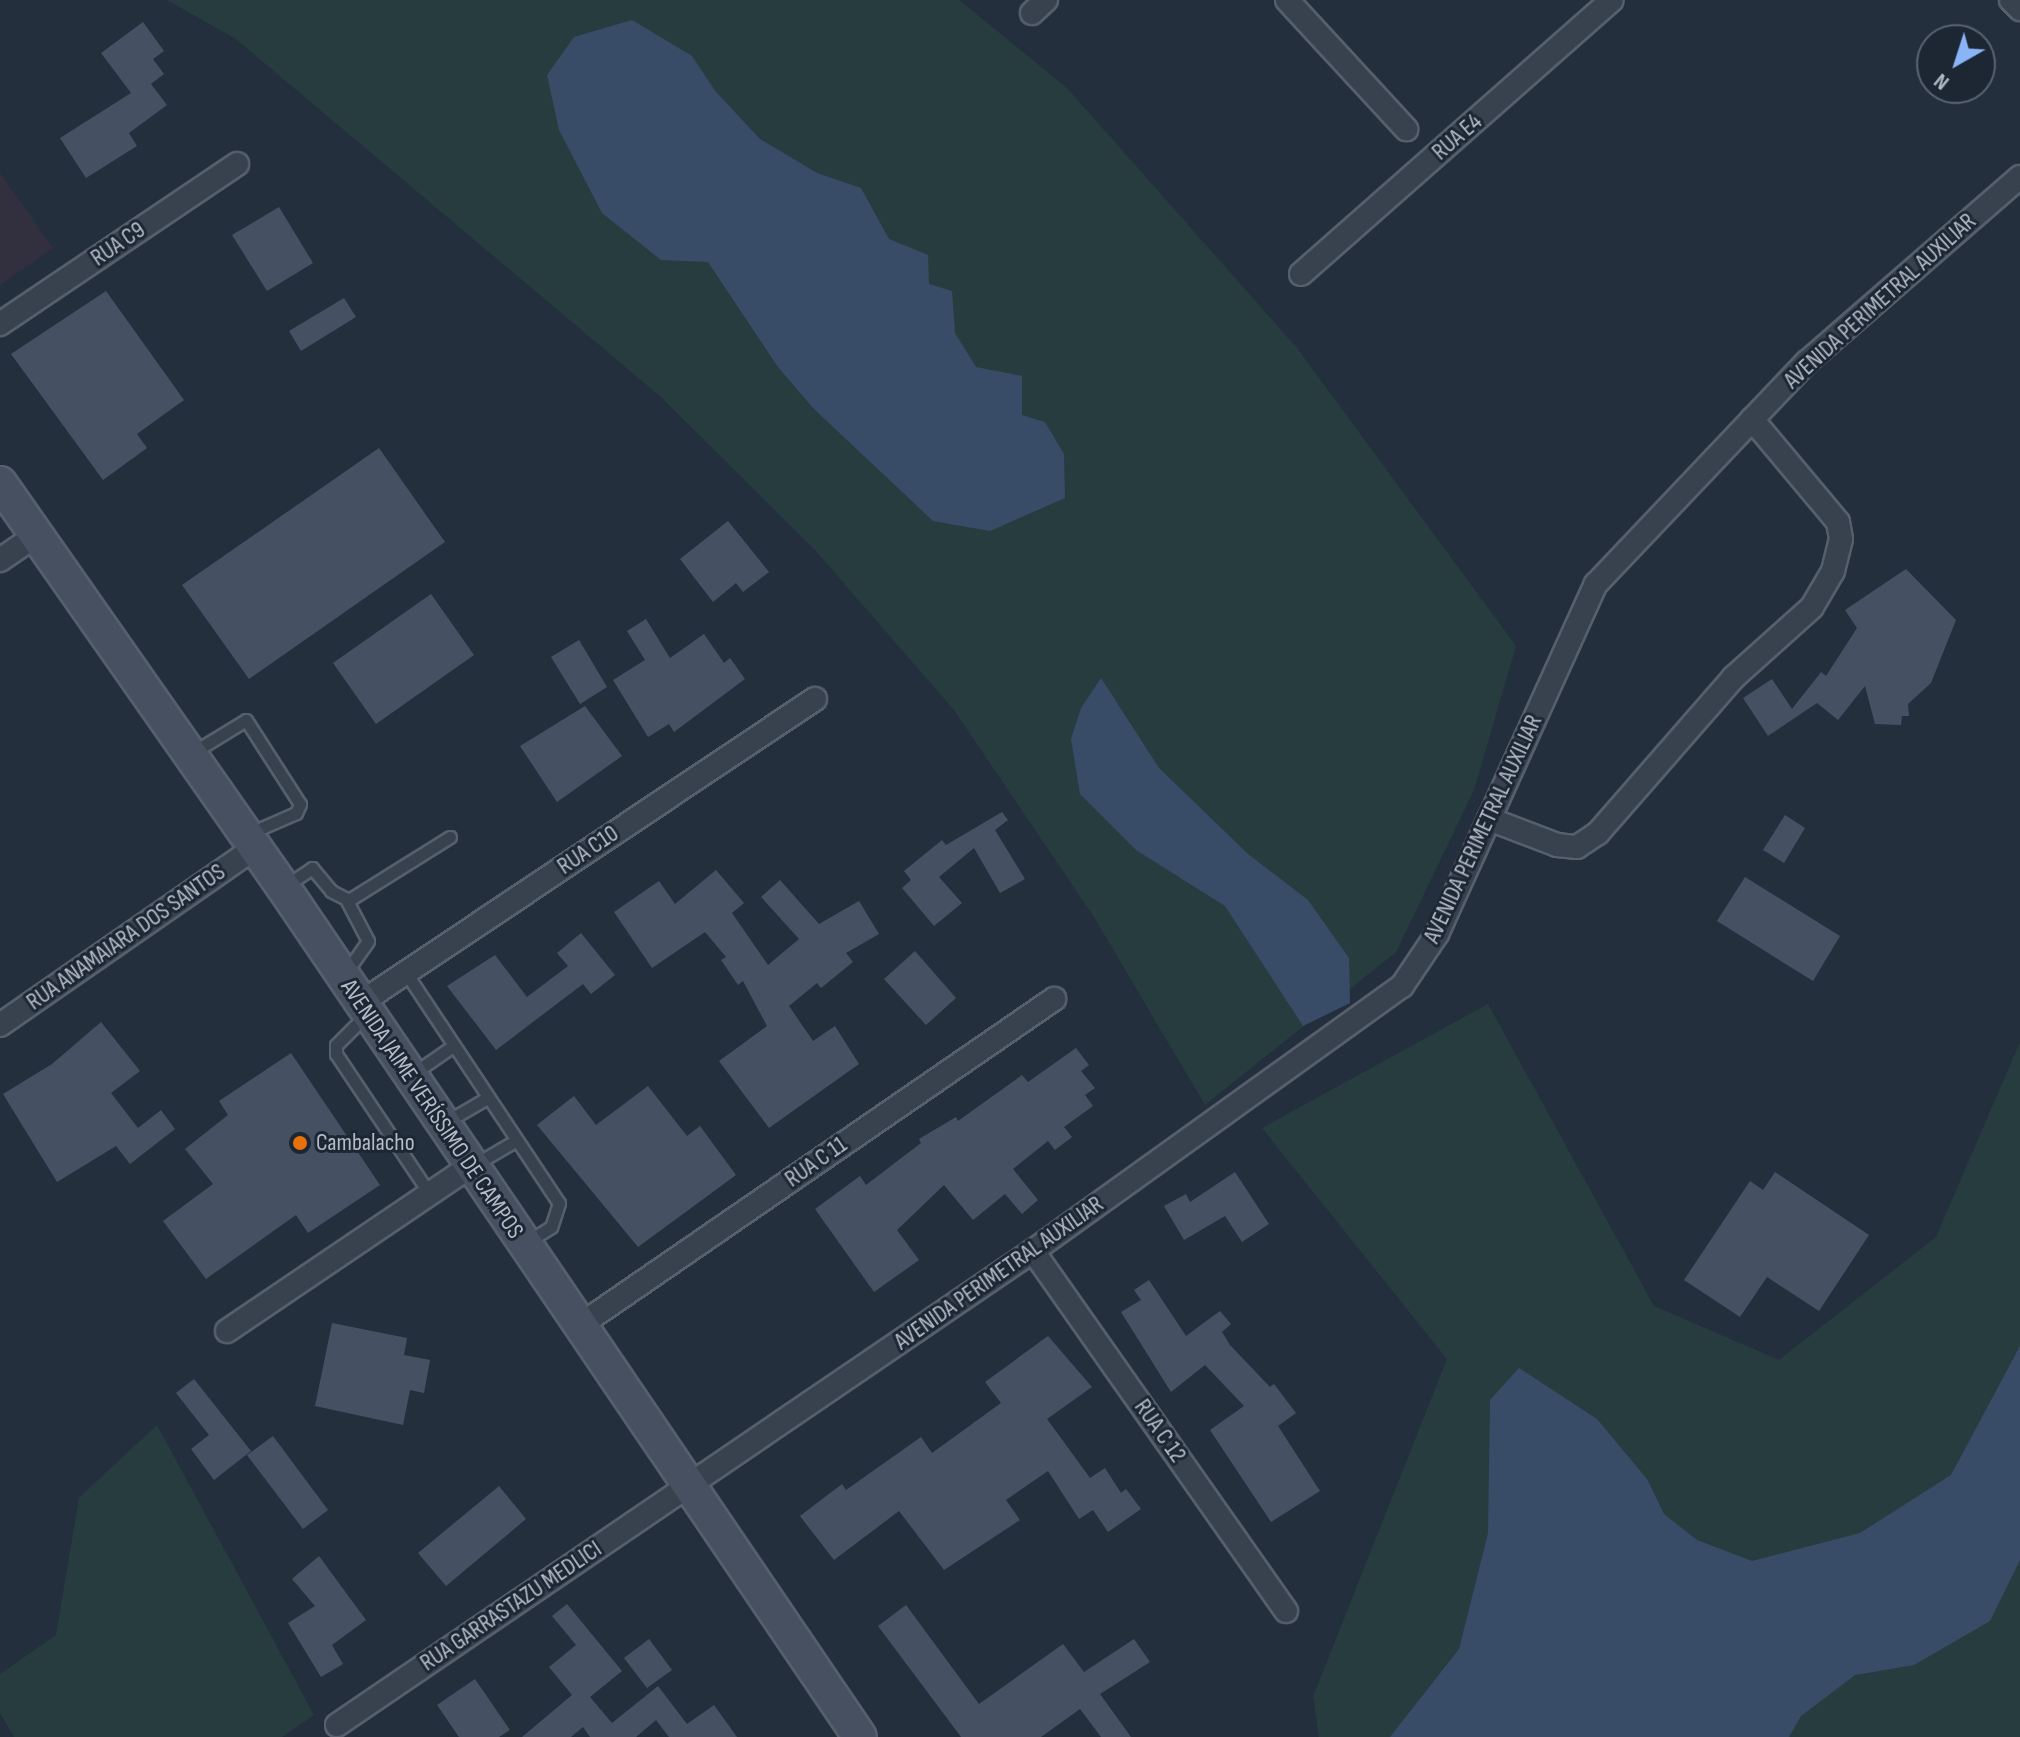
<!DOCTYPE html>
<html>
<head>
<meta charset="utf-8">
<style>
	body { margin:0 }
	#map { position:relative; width:2020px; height:1737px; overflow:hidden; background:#242f3e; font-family:"Sofia Sans Condensed",sans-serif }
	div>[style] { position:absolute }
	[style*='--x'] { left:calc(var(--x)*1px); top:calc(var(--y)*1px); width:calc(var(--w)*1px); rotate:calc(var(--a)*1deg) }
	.medical>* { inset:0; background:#32303f }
	.green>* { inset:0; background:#263c3f }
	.water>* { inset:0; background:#394c67 }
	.building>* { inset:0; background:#455162 }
	.roads { filter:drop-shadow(2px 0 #565f6c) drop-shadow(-2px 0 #565f6c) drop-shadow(0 2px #565f6c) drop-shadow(0 -2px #565f6c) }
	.lane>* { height:11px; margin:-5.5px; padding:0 5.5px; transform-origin:5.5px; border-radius:5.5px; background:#38414e }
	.street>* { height:22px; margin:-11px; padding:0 11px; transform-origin:11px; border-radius:11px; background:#38414e }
	.secondary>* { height:32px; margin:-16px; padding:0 16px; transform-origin:16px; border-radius:16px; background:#465061 }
	.dots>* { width:22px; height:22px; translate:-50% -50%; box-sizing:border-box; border:4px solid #1d2633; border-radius:50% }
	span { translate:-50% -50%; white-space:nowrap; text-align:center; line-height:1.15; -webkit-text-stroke:6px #1d2633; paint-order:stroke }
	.street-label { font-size:24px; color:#b4bcc9 }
	.poi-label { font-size:24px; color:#b4bcc9 }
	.left { translate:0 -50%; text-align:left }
	.north { position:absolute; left:1916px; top:24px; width:80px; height:80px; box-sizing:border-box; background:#1d2633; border:2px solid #59626f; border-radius:50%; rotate:219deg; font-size:22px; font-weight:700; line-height:32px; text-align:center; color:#b4bcc9 }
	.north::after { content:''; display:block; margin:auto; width:28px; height:36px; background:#8ab4f8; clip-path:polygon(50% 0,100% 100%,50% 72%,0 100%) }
</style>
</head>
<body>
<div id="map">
	<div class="medical">
		<i style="clip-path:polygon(0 173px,53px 248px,0 285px)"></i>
	</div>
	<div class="green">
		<i style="clip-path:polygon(167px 0,959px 0,1067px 88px,1297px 348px,1516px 646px,1474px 790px,1396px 952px,1205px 1105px,1094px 917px,954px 710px,815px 550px,661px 397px,236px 39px)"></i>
		<i style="clip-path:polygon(1488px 1004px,1654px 1306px,1779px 1360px,1936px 1237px,2020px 1042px,2020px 1737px,1319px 1737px,1313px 1697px,1447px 1359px,1262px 1128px)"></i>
		<i style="clip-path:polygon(157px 1425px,314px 1715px,282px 1737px,14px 1737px,0 1713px,0 1674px,56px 1635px,79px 1498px)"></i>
	</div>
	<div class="water">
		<i style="clip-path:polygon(632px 20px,692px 56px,716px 92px,760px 139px,817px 173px,861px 188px,889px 239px,928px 255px,929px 284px,952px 291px,955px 333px,976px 367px,1022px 376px,1022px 415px,1045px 422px,1064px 454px,1065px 498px,990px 531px,933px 521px,813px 408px,778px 367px,708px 262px,661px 260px,602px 213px,559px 130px,547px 75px,574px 37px)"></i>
		<i style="clip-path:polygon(1101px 678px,1159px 768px,1248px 854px,1308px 900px,1349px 958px,1350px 1003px,1303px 1026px,1225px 906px,1136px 850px,1080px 794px,1071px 739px,1081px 708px)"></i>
		<i style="clip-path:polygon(2020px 1346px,2020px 1560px,1990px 1621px,1914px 1665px,1855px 1675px,1801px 1716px,1789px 1737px,1390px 1737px,1459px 1649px,1488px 1533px,1490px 1400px,1519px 1368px,1597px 1419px,1647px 1479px,1664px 1514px,1697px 1540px,1752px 1561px,1860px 1533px,1951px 1475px)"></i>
	</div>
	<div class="building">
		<i style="clip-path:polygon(143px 22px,164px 51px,153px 59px,164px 74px,151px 84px,167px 105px,129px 133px,137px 146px,86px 178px,60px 138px,131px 93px,101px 53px)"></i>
		<i style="clip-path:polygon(279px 207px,313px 263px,267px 291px,232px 235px)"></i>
		<i style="clip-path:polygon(106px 291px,184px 400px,137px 434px,147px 448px,103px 480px,11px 354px)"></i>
		<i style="clip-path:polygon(344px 298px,356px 317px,301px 351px,289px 331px)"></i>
		<i style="clip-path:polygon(379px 448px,445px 542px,249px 679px,182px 585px)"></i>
		<i style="clip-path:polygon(728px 521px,769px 572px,743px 592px,736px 583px,713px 602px,680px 559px)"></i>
		<i style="clip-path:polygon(1906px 569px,1956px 620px,1931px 683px,1908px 704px,1909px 716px,1902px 716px,1901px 725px,1875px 724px,1865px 686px,1838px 720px,1817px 703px,1768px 736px,1743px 698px,1772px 679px,1792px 709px,1821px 672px,1826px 676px,1857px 628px,1845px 610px)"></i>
		<i style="clip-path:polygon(431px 594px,474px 655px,376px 724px,333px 663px)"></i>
		<i style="clip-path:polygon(646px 619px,670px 658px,704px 634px,724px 663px,730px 658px,745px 679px,674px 732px,669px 724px,648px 737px,613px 680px,645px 660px,627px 631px)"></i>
		<i style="clip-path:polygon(579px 640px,607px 687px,580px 704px,551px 657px)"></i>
		<i style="clip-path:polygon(585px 706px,622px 756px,557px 802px,520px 746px)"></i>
		<i style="clip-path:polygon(1002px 812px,1008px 820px,995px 830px,1025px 879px,1000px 893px,974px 848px,939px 877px,962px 903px,934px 926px,902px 888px,911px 880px,904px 871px,942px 840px,946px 845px)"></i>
		<i style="clip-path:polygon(1785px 815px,1805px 828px,1784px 863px,1763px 850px)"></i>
		<i style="clip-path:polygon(716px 870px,744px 903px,732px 913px,768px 965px,799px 939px,761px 897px,780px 880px,819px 924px,859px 901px,879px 934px,846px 953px,853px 962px,821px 988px,817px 983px,789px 1006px,813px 1041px,835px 1026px,859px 1064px,769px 1128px,719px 1061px,767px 1026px,743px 981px,738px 985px,721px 960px,726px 957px,705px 932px,652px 968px,614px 912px,659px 881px,675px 904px)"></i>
		<i style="clip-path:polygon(1745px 877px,1840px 936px,1813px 981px,1717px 921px)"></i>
		<i style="clip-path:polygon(581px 933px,615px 975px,591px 994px,583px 984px,496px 1050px,447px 986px,495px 955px,527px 997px,568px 966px,557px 953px)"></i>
		<i style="clip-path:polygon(915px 951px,956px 998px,926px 1025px,884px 979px)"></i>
		<i style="clip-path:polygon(101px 1022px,140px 1071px,111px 1093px,138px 1128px,161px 1110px,175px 1129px,130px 1164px,116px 1146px,57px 1182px,3px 1094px,52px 1064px)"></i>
		<i style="clip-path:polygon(1076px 1048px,1089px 1065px,1081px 1071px,1095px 1088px,1085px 1095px,1093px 1106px,1064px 1127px,1072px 1137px,1055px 1150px,1048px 1141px,1013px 1169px,1038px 1200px,1022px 1214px,1005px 1194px,973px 1220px,944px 1185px,897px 1230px,919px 1260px,874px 1292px,815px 1209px,860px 1176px,866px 1185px,921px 1143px,919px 1139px,956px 1117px,958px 1121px,1022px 1075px,1028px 1082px)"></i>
		<i style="clip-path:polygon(291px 1053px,380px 1185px,308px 1233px,296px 1215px,206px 1279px,163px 1221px,213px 1184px,185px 1149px,228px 1115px,219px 1101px)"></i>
		<i style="clip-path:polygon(648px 1086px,687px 1136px,700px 1126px,736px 1175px,638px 1247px,537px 1125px,574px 1096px,596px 1125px)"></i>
		<i style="clip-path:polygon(1235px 1172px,1269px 1224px,1242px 1242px,1225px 1216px,1184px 1240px,1164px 1206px,1186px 1194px,1190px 1202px)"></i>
		<i style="clip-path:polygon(1775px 1172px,1869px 1235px,1819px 1311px,1767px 1277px,1740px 1317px,1684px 1280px,1750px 1181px,1763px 1190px)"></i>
		<i style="clip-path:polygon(1149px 1280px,1186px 1336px,1220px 1311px,1231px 1324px,1222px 1332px,1230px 1345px,1270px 1387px,1274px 1384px,1296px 1413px,1278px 1426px,1320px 1491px,1271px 1522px,1210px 1430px,1244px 1406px,1205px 1365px,1171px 1392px,1121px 1312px,1141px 1300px,1134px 1290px)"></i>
		<i style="clip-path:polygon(332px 1323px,407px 1338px,404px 1355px,430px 1360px,424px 1393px,410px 1390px,403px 1425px,315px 1406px)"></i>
		<i style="clip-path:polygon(1048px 1336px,1092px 1387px,1047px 1419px,1090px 1478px,1105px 1468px,1121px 1493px,1126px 1489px,1141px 1509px,1108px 1532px,1093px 1510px,1079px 1519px,1048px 1471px,1006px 1500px,1020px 1520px,944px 1570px,899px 1511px,834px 1560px,800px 1516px,842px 1484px,846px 1490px,921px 1437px,932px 1453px,1001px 1403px,985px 1382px)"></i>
		<i style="clip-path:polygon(194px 1379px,251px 1451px,214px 1480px,191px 1449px,209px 1435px,176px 1393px)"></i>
		<i style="clip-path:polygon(273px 1436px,328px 1510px,303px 1529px,247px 1455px)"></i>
		<i style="clip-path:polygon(499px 1486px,526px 1519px,446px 1586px,418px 1553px)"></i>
		<i style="clip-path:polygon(319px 1556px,366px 1620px,332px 1645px,343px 1664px,321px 1677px,288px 1623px,315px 1606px,292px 1579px)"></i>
		<i style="clip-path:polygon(567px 1604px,622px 1671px,590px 1697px,612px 1723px,658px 1686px,687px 1724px,714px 1705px,737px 1737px,669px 1737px,656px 1720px,636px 1737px,590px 1737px,583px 1727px,571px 1737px,522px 1737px,572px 1695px,549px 1667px,576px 1645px,552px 1616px)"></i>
		<i style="clip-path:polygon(906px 1605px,979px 1704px,1063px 1644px,1084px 1672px,1134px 1639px,1150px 1662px,1100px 1694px,1131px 1737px,1101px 1737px,1080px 1709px,1041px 1737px,961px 1737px,878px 1626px)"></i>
		<i style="clip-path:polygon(649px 1639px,672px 1670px,647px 1688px,624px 1658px)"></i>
		<i style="clip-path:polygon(475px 1679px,510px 1730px,499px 1737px,459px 1737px,437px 1705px)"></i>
	</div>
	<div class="roads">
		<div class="lane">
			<i style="--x:192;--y:753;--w:63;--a:-31.4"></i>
			<i style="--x:246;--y:720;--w:100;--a:57.3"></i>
			<i style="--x:300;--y:804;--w:10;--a:114"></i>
			<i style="--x:296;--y:813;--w:52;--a:156.4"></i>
			<i style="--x:284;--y:887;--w:34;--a:-34"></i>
			<i style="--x:312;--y:868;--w:30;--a:50"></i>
			<i style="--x:331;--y:891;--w:20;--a:27"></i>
			<i style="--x:349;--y:900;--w:119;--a:-32"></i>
			<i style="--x:346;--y:899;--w:47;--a:62.4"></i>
			<i style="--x:368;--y:941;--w:39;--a:125"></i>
			<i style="--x:406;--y:973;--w:276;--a:56.4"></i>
			<i style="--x:559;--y:1203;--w:25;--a:108"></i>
			<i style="--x:551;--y:1227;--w:28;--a:148"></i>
			<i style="--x:365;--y:1016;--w:41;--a:135"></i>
			<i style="--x:336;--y:1045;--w:9;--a:90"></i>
			<i style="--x:336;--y:1054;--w:167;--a:56.2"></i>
			<i style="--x:414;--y:1073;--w:47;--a:-34.7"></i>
			<i style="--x:446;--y:1122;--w:48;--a:-30.3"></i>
			<i style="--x:474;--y:1165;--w:48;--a:-30.3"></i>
		</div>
		<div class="street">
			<i style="--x:1287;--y:0;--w:176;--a:47.3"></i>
			<i style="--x:2011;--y:0;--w:13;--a:45"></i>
			<i style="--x:1032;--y:13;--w:19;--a:-43"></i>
			<i style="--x:1301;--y:274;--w:414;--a:-41.4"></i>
			<i style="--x:0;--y:324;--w:286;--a:-34"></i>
			<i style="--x:0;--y:560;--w:42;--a:-34.4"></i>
			<i style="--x:1489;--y:819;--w:73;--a:20.9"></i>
			<i style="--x:1557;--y:845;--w:20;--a:6"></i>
			<i style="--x:1577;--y:847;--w:25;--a:-34"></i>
			<i style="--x:1598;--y:833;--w:206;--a:-48.9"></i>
			<i style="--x:1733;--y:678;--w:106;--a:-41.9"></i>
			<i style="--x:1812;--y:607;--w:42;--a:-59.7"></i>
			<i style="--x:1833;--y:571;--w:33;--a:-76"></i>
			<i style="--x:1841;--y:539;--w:17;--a:-100"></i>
			<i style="--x:1838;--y:522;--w:134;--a:-129.9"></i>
			<i style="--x:362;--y:1002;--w:545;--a:-33.78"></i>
			<i style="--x:0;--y:1025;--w:308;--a:-34.8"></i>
			<i style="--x:1033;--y:1251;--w:440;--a:54.9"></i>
			<i style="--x:579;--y:1326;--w:577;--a:-34.54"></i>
			<i style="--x:227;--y:1331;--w:292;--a:-34.1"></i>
			<i style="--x:337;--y:1725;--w:842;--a:-34.26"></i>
			<i style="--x:1033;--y:1251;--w:454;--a:-35.7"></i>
			<i style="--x:1402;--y:986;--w:63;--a:-56.1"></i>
			<i style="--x:1437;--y:934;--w:384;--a:-65.6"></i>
			<i style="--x:1596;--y:584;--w:306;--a:-46.5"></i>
			<i style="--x:1807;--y:362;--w:282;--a:-41"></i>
		</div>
		<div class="secondary">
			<i style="--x:0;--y:483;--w:493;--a:55"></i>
			<i style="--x:283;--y:887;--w:1027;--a:55.83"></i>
		</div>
	</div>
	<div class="dots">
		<i style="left:300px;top:1143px;background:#e8710a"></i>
	</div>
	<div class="street-label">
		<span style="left:1457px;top:137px;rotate:-41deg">RUA E4</span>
		<span style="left:118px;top:244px;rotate:-34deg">RUA C9</span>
		<span style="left:1880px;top:301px;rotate:-42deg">AVENIDA PERIMETRAL AUXILIAR</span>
		<span style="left:1483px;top:829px;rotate:-65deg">AVENIDA PERIMETRAL AUXILIAR</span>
		<span style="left:588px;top:850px;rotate:-34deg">RUA C10</span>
		<span style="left:126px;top:937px;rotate:-35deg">RUA ANAMAIARA DOS SANTOS</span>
		<span style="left:432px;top:1109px;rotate:56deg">AVENIDA JAIME VERÍSSIMO DE CAMPOS</span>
		<span style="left:816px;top:1162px;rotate:-35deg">RUA C 11</span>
		<span style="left:999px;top:1273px;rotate:-35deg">AVENIDA PERIMETRAL AUXILIAR</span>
		<span style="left:1160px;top:1431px;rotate:55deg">RUA C 12</span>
		<span style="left:511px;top:1606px;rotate:-34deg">RUA GARRASTAZU MEDLICI</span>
	</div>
	<div class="poi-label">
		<span class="left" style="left:316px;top:1143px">Cambalacho</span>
	</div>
	<div class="north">N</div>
</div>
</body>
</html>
